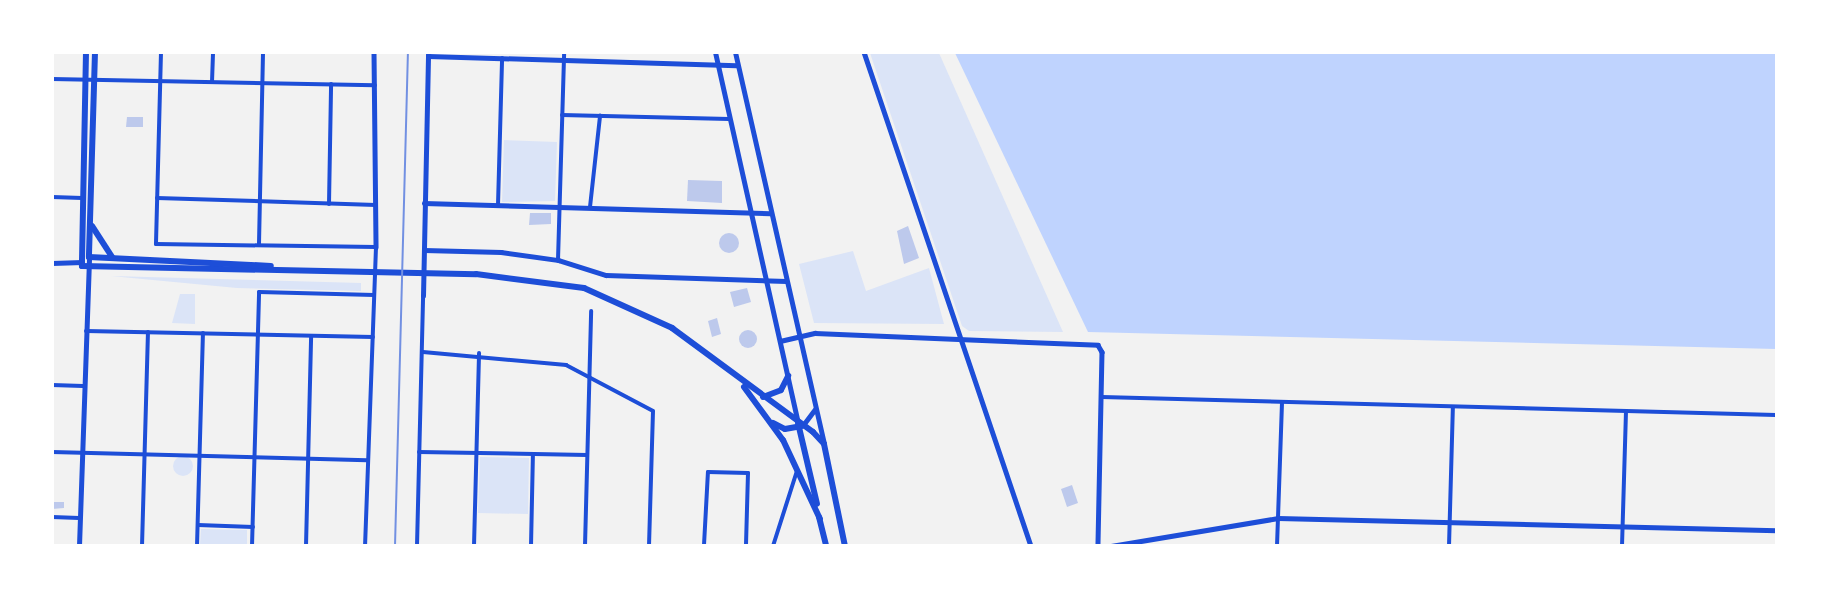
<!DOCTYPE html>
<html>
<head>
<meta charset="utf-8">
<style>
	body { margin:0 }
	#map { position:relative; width:1829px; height:598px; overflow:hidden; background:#f2f2f2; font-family:"Fira Sans Condensed",sans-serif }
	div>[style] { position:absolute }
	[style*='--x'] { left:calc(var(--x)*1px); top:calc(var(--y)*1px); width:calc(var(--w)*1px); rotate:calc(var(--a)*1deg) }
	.green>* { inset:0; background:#dbe4f7 }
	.round { border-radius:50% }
	.water>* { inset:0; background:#bfd3fe }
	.building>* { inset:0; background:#bdc9ec }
	.minor>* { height:4px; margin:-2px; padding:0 2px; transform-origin:2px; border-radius:2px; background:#1d4ed8 }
	.tertiary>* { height:4.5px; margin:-2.25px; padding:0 2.25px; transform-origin:2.25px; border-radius:2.25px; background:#1d4ed8 }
	.secondary>* { height:5px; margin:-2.5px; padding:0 2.5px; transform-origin:2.5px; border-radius:2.5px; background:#1d4ed8 }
	.trunk>* { height:6px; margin:-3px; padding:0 3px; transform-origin:3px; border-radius:3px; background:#1d4ed8 }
	.rail>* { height:2px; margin:-1px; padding:0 1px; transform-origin:1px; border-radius:1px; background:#7290e2 }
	span { translate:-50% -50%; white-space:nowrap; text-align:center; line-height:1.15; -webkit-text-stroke:4.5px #fff; paint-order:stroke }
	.frame { position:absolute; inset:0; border:54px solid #fff; pointer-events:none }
</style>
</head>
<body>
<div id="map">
	<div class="green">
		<i style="clip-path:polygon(870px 53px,939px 53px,1063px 332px,969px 331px,962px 326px)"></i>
		<i style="clip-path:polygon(504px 140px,557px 142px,555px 201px,502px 202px)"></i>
		<i style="clip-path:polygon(853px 251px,866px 291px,929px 268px,944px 324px,814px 323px,799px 264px)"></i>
		<i style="clip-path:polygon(111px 276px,361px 283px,361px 291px,237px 288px)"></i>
		<i style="clip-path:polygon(180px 294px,195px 294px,195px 324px,172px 323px)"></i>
		<i class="round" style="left:173px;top:456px;width:20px;height:20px"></i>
		<i style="clip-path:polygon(480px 457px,529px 458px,528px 514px,478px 513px)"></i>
		<i style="clip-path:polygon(201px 529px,247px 530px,247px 545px,200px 545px)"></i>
	</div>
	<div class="water">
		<i style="clip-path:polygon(955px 53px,1776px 53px,1776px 349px,1088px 332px)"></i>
	</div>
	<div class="building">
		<i style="clip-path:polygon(127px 117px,143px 117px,143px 127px,126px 127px)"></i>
		<i style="clip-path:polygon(688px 180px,722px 181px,722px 203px,687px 201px)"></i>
		<i style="clip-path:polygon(530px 213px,551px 213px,551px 224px,529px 225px)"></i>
		<i style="clip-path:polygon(908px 226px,919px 258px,904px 264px,897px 231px)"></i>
		<i class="round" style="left:719px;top:233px;width:20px;height:20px"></i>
		<i style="clip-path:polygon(747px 288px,751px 302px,734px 307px,730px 292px)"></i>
		<i style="clip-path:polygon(717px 318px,721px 334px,712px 337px,708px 321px)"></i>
		<i class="round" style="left:739px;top:330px;width:18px;height:18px"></i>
		<i style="clip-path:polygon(1072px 485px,1078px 503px,1067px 507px,1061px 489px)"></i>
		<i style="clip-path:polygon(52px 502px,64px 502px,64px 508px,52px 509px)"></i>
	</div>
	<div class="minor">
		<i style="--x:161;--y:52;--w:192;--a:91.5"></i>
		<i style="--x:156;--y:244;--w:220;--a:0.8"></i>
		<i style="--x:376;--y:247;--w:299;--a:92.1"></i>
		<i style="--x:52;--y:79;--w:323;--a:1.1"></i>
		<i style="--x:212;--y:82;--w:30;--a:-88"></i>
		<i style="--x:562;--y:115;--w:167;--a:1.4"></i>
		<i style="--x:52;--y:197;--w:30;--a:2"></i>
		<i style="--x:157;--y:198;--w:219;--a:1.8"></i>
		<i style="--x:329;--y:204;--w:120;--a:-89"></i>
		<i style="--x:498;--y:205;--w:147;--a:-88.4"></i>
		<i style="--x:590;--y:207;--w:92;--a:-83.7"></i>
		<i style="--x:259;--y:244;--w:192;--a:-88.8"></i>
		<i style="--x:558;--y:260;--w:208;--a:-88.3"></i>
		<i style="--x:86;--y:331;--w:287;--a:1.2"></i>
		<i style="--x:423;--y:352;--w:144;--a:5.2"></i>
		<i style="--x:566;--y:365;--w:98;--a:27.9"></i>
		<i style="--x:653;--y:411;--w:135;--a:91.7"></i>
		<i style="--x:52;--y:385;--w:31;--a:2"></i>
		<i style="--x:1102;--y:397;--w:674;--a:1.53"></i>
		<i style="--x:52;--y:452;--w:315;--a:1.5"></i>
		<i style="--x:419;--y:452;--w:168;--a:1"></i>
		<i style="--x:52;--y:517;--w:27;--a:2"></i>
		<i style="--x:198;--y:525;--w:55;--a:2.1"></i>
		<i style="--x:704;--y:545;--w:73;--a:-86.9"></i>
		<i style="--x:708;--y:472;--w:40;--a:1.4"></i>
		<i style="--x:748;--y:473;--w:73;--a:91.6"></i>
		<i style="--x:142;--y:546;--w:214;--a:-88.4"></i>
		<i style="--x:197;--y:546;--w:213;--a:-88.4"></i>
		<i style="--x:252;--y:546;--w:254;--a:-88.4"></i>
		<i style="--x:259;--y:292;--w:115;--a:1.5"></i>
		<i style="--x:306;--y:546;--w:210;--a:-88.6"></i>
		<i style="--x:417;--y:546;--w:250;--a:-88.6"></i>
		<i style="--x:474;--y:546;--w:193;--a:-88.5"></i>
		<i style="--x:531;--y:546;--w:92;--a:-88.8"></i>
		<i style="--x:585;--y:546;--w:235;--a:-88.5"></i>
		<i style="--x:773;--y:546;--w:79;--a:-72.3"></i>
		<i style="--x:1277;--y:546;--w:144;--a:-88"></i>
		<i style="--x:1449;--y:546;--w:139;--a:-88.4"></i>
		<i style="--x:1622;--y:546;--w:135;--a:-88.3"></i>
	</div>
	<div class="tertiary">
		<i style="--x:374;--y:52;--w:195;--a:89.4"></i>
		<i style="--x:864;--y:52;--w:521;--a:71.32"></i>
		<i style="--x:428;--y:56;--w:308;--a:1.7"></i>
		<i style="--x:424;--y:203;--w:346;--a:1.7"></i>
		<i style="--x:424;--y:250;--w:77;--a:1.5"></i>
		<i style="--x:501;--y:252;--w:58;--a:8"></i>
		<i style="--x:558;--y:260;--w:50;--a:17.4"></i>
		<i style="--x:606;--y:275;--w:180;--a:1.9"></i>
		<i style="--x:52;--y:263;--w:30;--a:-2"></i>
		<i style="--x:423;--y:296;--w:244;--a:-88.8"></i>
		<i style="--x:780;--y:341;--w:36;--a:-13"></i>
		<i style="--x:815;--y:333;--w:283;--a:2.4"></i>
		<i style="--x:1098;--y:345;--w:8;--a:60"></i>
		<i style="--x:1102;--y:352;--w:194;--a:91.2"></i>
		<i style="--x:79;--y:546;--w:289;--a:-88"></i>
		<i style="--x:1111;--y:546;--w:169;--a:-9.5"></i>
		<i style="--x:1278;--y:518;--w:498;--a:1.4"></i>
	</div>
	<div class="secondary">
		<i style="--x:715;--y:52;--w:379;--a:77.4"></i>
		<i style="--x:735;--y:52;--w:401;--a:77.2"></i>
		<i style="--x:803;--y:425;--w:20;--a:-53"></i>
	</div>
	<div class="trunk">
		<i style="--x:86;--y:52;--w:214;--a:91.1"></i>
		<i style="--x:82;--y:266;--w:394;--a:1.2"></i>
		<i style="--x:476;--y:274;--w:109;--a:7.4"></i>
		<i style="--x:584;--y:288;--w:97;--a:24.4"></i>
		<i style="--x:672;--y:328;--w:175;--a:36.4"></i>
		<i style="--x:813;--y:432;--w:16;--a:47"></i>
		<i style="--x:824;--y:444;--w:104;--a:78.4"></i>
		<i style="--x:95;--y:52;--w:205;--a:91.7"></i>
		<i style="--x:89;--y:257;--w:182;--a:2.8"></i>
		<i style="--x:92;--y:226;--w:37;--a:57"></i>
		<i style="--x:744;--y:387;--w:66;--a:53.7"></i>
		<i style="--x:783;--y:440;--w:87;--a:64.9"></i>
		<i style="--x:763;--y:397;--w:19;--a:-21"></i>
		<i style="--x:781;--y:390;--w:16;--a:-63"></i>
		<i style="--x:773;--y:423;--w:13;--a:27"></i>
		<i style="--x:785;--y:429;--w:17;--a:-10"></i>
		<i style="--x:798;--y:423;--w:83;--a:76.8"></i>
		<i style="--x:819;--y:517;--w:30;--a:76"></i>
	</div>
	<div class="rail">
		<i style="--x:395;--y:546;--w:494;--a:-88.5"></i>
	</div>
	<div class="frame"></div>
</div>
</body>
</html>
